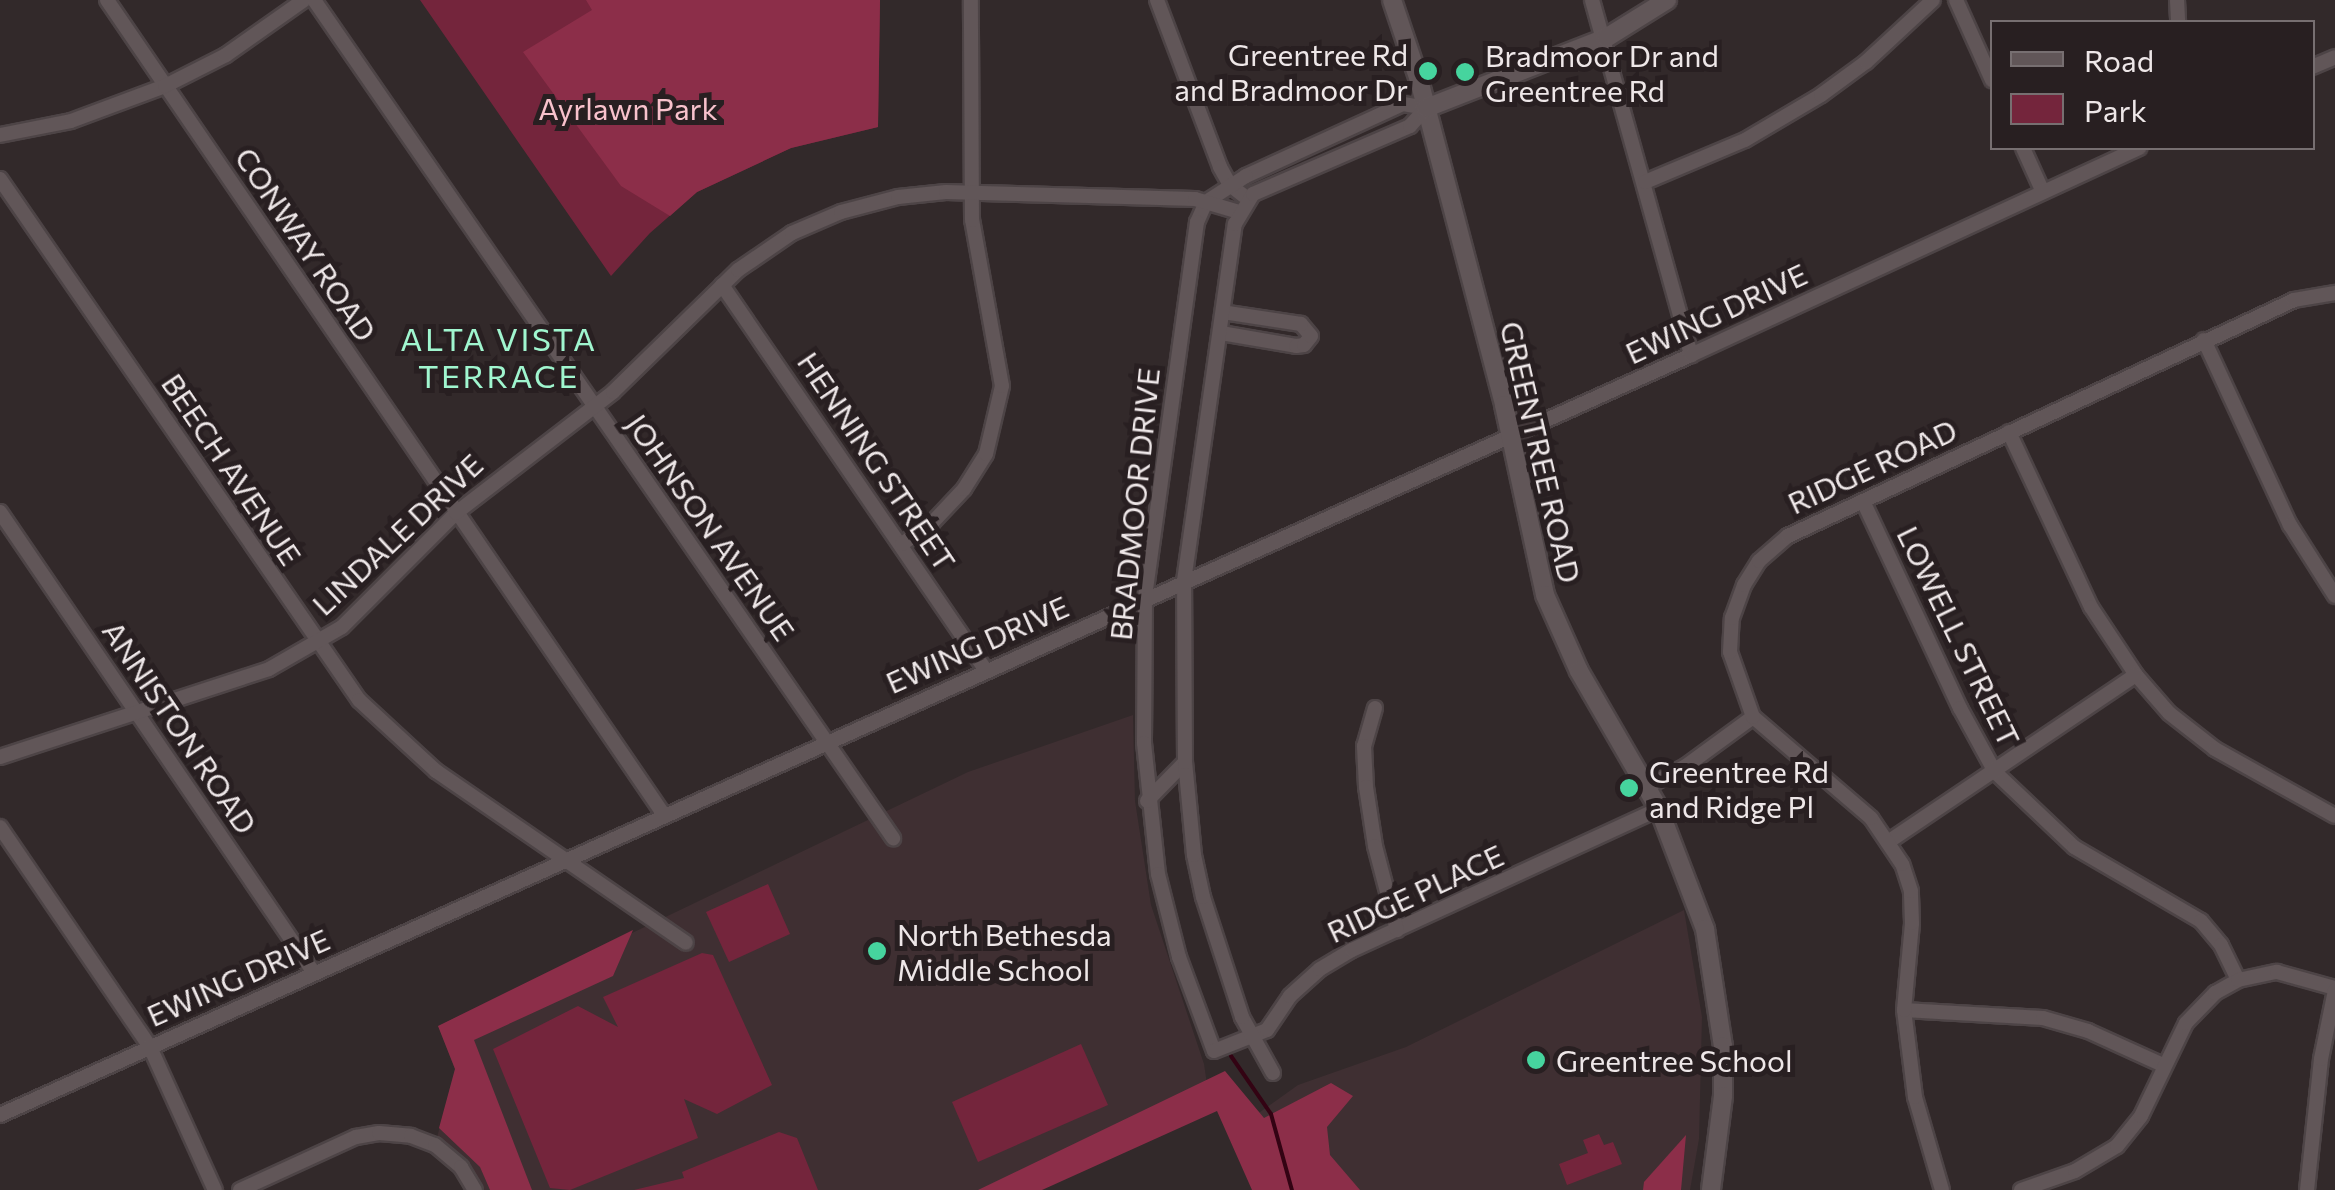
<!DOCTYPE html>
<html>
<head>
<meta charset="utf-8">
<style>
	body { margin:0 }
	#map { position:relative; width:2335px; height:1190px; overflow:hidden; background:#32292a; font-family:Commissioner,sans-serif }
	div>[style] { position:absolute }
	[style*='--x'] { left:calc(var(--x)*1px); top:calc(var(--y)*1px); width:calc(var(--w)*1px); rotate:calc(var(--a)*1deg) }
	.built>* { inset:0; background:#3f2f32 }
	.green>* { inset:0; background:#74253c }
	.forest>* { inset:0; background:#8c2e49 }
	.stream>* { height:4px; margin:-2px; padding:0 2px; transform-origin:2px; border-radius:2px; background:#330313 }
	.roads { filter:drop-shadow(2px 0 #4d4446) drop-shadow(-2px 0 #4d4446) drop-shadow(0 2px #4d4446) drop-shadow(0 -2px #4d4446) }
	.minor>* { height:14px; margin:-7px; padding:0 7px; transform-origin:7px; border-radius:7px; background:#615658 }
	.tertiary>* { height:18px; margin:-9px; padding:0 9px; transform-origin:9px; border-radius:9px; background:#615658 }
	.dots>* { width:28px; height:28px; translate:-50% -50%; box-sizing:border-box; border:5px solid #281f21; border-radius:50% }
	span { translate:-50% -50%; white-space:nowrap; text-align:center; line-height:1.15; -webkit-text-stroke:10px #281f21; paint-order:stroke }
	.poi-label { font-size:30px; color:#eee7e8 }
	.right { translate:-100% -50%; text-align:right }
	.left { translate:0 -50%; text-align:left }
	.park-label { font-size:30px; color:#f8c2cc }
	.street-label { font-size:30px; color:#eee7e8 }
	.neighbourhood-label { font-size:32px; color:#a0f6cf; letter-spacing:2.5px }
	.legend { position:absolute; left:1990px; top:20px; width:325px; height:130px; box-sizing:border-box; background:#281f21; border:2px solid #776f71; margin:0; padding:12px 18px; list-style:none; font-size:30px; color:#eee7e8 }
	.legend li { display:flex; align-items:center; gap:20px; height:50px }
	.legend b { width:50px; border:2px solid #776f71 }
</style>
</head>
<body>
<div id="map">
	<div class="built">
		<i style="clip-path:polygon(1133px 715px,1135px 801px,1151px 905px,1204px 1064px,1210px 1104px,1020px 1190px,475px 1190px,435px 1145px,455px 1069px,438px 1026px,968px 772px)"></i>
		<i style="clip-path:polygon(1684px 910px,1702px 1017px,1699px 1139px,1690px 1190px,1259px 1190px,1242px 1125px,1298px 1085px,1406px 1047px)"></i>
	</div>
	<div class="green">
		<i style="clip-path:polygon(420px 0,880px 0,878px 127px,791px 148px,697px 192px,650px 233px,611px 276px)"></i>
		<i style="clip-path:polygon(768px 884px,790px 934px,729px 962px,706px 912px)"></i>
		<i style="clip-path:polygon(702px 953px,713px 955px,772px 1085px,717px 1114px,684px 1099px,698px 1138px,570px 1190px,550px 1188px,493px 1049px,578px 1006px,618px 1027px,603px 997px)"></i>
		<i style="clip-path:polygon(1081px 1044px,1108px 1105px,978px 1162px,952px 1102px)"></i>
		<i style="clip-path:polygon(779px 1132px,797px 1138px,818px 1190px,634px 1190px,684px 1178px,682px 1172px)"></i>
		<i style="clip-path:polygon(1599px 1134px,1604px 1145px,1613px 1142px,1622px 1164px,1567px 1185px,1559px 1164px,1588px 1153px,1583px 1140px)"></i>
	</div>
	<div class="forest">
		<i style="clip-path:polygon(586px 0,880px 0,878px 127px,791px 148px,697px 192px,670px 216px,621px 186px,523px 52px,592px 10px)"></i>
		<i style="clip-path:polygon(633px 930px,613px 976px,474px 1040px,532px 1190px,490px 1190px,480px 1167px,439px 1128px,455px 1069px,438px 1026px)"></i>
		<i style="clip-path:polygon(1225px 1071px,1264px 1118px,1331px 1083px,1353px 1096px,1327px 1127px,1330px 1155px,1360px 1190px,1252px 1190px,1217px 1111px,1042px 1190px,978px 1190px)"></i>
		<i style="clip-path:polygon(1686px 1135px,1681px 1190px,1643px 1190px,1644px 1182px)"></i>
	</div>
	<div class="stream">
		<i style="--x:1231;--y:1056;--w:70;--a:55.4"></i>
		<i style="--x:1271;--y:1114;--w:79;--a:74.6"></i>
	</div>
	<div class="roads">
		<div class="minor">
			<i style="--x:107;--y:0;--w:987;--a:55.65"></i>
			<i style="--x:314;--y:0;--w:1019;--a:55.36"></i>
			<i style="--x:1157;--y:0;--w:178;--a:69.3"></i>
			<i style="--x:1220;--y:167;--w:21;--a:61"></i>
			<i style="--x:1230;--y:185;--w:23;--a:38"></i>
			<i style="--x:1592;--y:0;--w:369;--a:74.4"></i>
			<i style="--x:1956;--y:0;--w:88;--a:65.8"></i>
			<i style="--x:2177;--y:0;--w:22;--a:87"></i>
			<i style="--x:2312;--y:67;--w:25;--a:-23"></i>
			<i style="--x:1426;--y:108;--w:23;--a:-170"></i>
			<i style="--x:1403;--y:104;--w:173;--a:155.4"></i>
			<i style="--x:1246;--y:176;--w:48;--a:147"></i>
			<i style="--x:1206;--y:202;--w:22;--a:114"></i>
			<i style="--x:1197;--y:222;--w:381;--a:97.9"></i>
			<i style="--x:1145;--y:599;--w:144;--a:90.4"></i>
			<i style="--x:1144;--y:743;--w:132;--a:83.9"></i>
			<i style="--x:1158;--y:874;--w:86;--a:75.8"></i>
			<i style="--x:1179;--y:957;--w:100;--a:69.6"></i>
			<i style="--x:1214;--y:1051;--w:57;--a:-21.6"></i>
			<i style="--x:1267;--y:1030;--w:41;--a:-55.9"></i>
			<i style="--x:1290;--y:996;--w:40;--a:-42"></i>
			<i style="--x:1320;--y:969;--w:37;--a:-31"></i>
			<i style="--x:1352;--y:950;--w:338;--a:-24.7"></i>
			<i style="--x:0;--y:135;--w:72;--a:-11.2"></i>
			<i style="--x:71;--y:121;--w:100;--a:-20.4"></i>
			<i style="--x:165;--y:86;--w:68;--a:-26.9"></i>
			<i style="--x:226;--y:55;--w:95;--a:-35.2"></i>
			<i style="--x:2023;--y:148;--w:48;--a:65.6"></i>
			<i style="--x:0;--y:179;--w:633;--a:55.43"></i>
			<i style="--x:359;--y:700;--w:105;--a:42.7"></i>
			<i style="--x:436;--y:771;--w:303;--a:34.5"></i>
			<i style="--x:1645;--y:182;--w:108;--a:-22.8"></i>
			<i style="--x:1745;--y:140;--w:88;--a:-30.6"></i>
			<i style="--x:1821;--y:95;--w:56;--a:-36.3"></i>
			<i style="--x:1866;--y:62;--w:91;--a:-42.8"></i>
			<i style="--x:722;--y:285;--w:465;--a:55.6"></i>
			<i style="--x:1221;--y:333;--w:76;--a:9.8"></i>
			<i style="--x:1296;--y:346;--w:8;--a:-7"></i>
			<i style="--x:1304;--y:345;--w:11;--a:-52"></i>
			<i style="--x:1311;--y:336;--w:16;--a:-130"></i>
			<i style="--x:1301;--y:324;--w:79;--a:-171.3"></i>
			<i style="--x:2204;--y:340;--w:204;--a:65.1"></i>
			<i style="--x:2290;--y:525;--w:84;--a:57.6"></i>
			<i style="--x:2009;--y:432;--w:193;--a:64.9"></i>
			<i style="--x:2091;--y:607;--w:82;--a:56.5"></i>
			<i style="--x:2136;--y:675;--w:50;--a:49"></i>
			<i style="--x:2169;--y:713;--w:58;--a:38"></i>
			<i style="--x:2215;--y:749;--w:137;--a:29.2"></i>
			<i style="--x:1863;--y:501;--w:229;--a:64.9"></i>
			<i style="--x:1960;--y:708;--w:73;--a:61.3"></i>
			<i style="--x:1995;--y:772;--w:109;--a:43.5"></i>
			<i style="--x:2074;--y:847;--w:147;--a:30.2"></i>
			<i style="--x:2201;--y:921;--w:31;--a:50"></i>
			<i style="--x:2221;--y:945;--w:39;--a:64"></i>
			<i style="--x:0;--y:512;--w:558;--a:55.74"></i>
			<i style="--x:902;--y:544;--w:37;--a:-35"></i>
			<i style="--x:932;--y:523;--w:47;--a:-46.7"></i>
			<i style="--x:964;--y:489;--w:41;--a:-57.8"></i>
			<i style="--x:986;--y:454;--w:70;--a:-76.8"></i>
			<i style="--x:1002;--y:386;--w:169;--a:-100.2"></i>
			<i style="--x:972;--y:220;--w:220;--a:-90.3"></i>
			<i style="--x:1375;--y:708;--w:40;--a:106"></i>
			<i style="--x:1364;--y:746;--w:41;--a:87.2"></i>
			<i style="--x:1366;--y:787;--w:60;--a:81.3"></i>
			<i style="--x:1375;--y:846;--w:87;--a:75.3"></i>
			<i style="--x:0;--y:757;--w:283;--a:-18.1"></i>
			<i style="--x:269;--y:669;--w:84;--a:-29.9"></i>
			<i style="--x:342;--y:627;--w:161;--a:-45"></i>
			<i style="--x:456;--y:513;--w:198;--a:-37.6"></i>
			<i style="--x:613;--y:392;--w:175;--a:-44.3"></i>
			<i style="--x:738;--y:270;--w:65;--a:-34.4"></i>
			<i style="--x:792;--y:233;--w:53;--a:-23.2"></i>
			<i style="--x:841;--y:212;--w:59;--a:-14.7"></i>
			<i style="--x:898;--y:197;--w:48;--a:-5.9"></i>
			<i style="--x:946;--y:192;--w:249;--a:1.6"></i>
			<i style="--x:1195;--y:199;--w:46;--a:16.5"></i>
			<i style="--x:1648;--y:786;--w:43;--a:-27.8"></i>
			<i style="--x:1686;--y:766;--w:83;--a:-36.2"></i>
			<i style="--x:1147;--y:801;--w:54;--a:-45.7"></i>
			<i style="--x:0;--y:827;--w:266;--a:55.7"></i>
			<i style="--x:150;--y:1047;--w:157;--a:65.6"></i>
			<i style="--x:1891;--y:840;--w:295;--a:-34"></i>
			<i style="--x:1904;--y:1010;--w:139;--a:3.3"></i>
			<i style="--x:2043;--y:1018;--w:47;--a:16.1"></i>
			<i style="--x:2088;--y:1031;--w:82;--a:24.4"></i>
			<i style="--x:1273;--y:1073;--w:64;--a:-119"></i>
			<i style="--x:1242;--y:1017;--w:126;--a:-108"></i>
			<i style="--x:1203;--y:897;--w:43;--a:-102.1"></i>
			<i style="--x:1194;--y:855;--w:93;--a:-95.5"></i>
			<i style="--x:1185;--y:762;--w:181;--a:-90.3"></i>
			<i style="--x:1184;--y:581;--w:361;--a:-81.9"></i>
			<i style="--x:1235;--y:224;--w:35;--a:-59"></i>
			<i style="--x:1253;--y:194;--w:171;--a:-23.4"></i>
			<i style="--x:1410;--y:126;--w:24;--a:-48"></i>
			<i style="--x:0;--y:1115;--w:1854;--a:-24.2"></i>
			<i style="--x:1691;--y:355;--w:494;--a:-24.8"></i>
			<i style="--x:240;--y:1190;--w:128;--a:-24.6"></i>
			<i style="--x:356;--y:1137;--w:23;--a:-10"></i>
			<i style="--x:379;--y:1133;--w:32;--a:5"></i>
			<i style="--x:411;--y:1136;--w:26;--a:21"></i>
			<i style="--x:435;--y:1145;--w:34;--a:40"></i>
			<i style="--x:461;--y:1167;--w:27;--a:59"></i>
			<i style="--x:1942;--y:1190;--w:97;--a:-106.2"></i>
			<i style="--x:1915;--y:1097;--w:88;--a:-97.2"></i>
			<i style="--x:1904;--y:1010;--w:87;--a:-84.7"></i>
			<i style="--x:1912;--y:923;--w:32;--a:-92"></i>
			<i style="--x:1911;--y:891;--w:28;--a:-108"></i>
			<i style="--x:1902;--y:864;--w:55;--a:-124"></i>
			<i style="--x:1871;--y:818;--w:155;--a:-139.4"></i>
			<i style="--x:1753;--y:717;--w:69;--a:-109.5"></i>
			<i style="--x:1730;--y:652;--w:34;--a:-87"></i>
			<i style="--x:1732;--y:618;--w:35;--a:-70"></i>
			<i style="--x:1744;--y:585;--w:28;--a:-58"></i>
			<i style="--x:1759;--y:561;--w:38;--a:-41"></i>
			<i style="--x:1788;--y:536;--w:558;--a:-25"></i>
			<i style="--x:2294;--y:300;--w:42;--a:-9.7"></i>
			<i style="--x:2021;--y:1190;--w:57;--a:-19.4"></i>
			<i style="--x:2075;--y:1171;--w:49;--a:-30.8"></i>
			<i style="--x:2117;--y:1146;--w:38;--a:-51"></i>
			<i style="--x:2141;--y:1116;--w:103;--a:-64.2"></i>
			<i style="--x:2186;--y:1023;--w:42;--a:-46"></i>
			<i style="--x:2215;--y:993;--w:26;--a:-29"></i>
			<i style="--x:2238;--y:980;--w:40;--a:-12"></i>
			<i style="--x:2277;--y:972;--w:60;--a:15.4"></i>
			<i style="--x:2307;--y:1190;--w:132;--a:-83.9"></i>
			<i style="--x:2321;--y:1059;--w:70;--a:-78.5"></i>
		</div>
		<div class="tertiary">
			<i style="--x:1392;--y:0;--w:84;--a:71.4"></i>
			<i style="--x:1419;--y:80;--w:336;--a:75.3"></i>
			<i style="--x:1504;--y:405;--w:194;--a:77.8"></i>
			<i style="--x:1545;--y:595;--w:83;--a:65.9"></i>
			<i style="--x:1579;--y:671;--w:160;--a:59.9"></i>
			<i style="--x:1659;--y:809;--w:129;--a:69"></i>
			<i style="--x:1705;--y:929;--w:118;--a:81.3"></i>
			<i style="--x:1723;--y:1046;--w:50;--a:90"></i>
			<i style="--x:1723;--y:1096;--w:95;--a:97.3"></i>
			<i style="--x:1426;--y:108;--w:193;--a:-21.3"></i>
			<i style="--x:1606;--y:38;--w:72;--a:-31.9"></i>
		</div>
	</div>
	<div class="dots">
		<i style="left:1428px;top:71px;background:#46d49e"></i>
		<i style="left:1465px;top:72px;background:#46d49e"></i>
		<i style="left:1629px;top:788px;background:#46d49e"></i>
		<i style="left:877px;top:951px;background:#46d49e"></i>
		<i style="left:1536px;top:1060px;background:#46d49e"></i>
	</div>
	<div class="poi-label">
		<span class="right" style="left:1408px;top:71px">Greentree Rd<br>and Bradmoor Dr</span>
		<span class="left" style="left:1485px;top:72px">Bradmoor Dr and<br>Greentree Rd</span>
		<span class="left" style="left:1649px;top:788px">Greentree Rd<br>and Ridge Pl</span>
		<span class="left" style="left:897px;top:951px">North Bethesda<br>Middle School</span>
		<span class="left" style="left:1556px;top:1060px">Greentree School</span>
	</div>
	<div class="park-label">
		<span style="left:628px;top:108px">Ayrlawn Park</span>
	</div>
	<div class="street-label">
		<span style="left:306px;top:244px;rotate:56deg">CONWAY ROAD</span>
		<span style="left:1716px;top:313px;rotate:-25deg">EWING DRIVE</span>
		<span style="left:1541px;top:452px;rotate:77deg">GREENTREE ROAD</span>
		<span style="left:877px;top:461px;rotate:56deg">HENNING STREET</span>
		<span style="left:1872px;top:466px;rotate:-25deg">RIDGE ROAD</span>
		<span style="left:232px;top:469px;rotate:56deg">BEECH AVENUE</span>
		<span style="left:1134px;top:504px;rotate:-84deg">BRADMOOR DRIVE</span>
		<span style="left:711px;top:527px;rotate:55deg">JOHNSON AVENUE</span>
		<span style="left:397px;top:534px;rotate:-43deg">LINDALE DRIVE</span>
		<span style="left:1959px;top:636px;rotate:64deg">LOWELL STREET</span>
		<span style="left:977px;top:644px;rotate:-24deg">EWING DRIVE</span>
		<span style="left:180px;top:727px;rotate:56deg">ANNISTON ROAD</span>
		<span style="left:1415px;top:893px;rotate:-25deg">RIDGE PLACE</span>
		<span style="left:238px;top:977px;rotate:-24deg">EWING DRIVE</span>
	</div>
	<div class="neighbourhood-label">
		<span style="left:499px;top:357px">ALTA VISTA<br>TERRACE</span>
	</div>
	<ul class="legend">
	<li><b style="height:12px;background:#615658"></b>Road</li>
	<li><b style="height:28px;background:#74253c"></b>Park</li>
	</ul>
</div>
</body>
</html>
